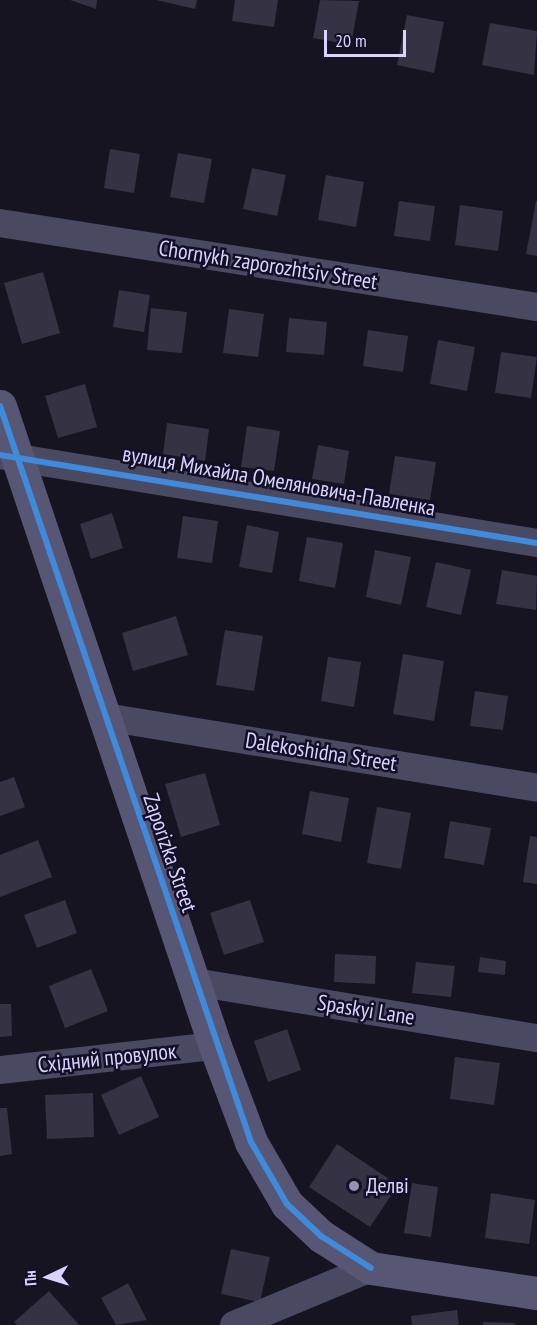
<!DOCTYPE html>
<html>
<head>
<meta charset="utf-8">
<style>
	body { margin:0 }
	#map { position:relative; width:537px; height:1325px; overflow:hidden; background:#161421; font-family:"PT Sans Narrow",sans-serif }
	div>[style] { position:absolute }
	[style*='--x'] { left:calc(var(--x)*1px); top:calc(var(--y)*1px); width:calc(var(--w)*1px); rotate:calc(var(--a)*1deg) }
	.building>* { inset:0; background:#343243 }
	.street>* { height:28px; margin:-14px; padding:0 14px; transform-origin:14px; border-radius:14px; background:#4a4962 }
	.secondary>* { height:33px; margin:-16.5px; padding:0 16.5px; transform-origin:16.5px; border-radius:16.5px; background:#575674 }
	.cycleway>* { height:6px; margin:-3px; padding:0 3px; transform-origin:3px; border-radius:3px; background:#408adc }
	.dots>* { width:16px; height:16px; translate:-50% -50%; box-sizing:border-box; border:3px solid #130f26; border-radius:50% }
	span { translate:-50% -50%; white-space:nowrap; text-align:center; line-height:1.15; -webkit-text-stroke:5px #130f26; paint-order:stroke }
	.street-label { font-size:22px; color:#d9d4ff }
	.poi-label { font-size:22px; color:#d9d4ff }
	.left { translate:0 -50%; text-align:left }
	.north { position:absolute; left:18px; top:1247px; width:60px; height:60px; -webkit-text-stroke:4px #130f26; paint-order:stroke; rotate:266deg; font-size:16px; font-weight:700; line-height:24px; text-align:center; color:#d9d4ff }
	.north::after { content:''; display:block; margin:auto; width:21px; height:27px; background:#d9d4ff; clip-path:polygon(50% 0,100% 100%,50% 72%,0 100%) }
	.scale { position:absolute; left:324px; top:30px; width:82px; height:27px; box-sizing:border-box; border:3px solid #d9d4ff; border-top:0; padding-left:8px; font-size:18px; line-height:21px; white-space:nowrap; color:#d9d4ff; -webkit-text-stroke:4px #130f26; paint-order:stroke }
</style>
</head>
<body>
<div id="map">
	<div class="building">
		<i style="clip-path:polygon(70px 0,97px 0,96px 9px)"></i>
		<i style="clip-path:polygon(156px 0,197px 0,195px 9px)"></i>
		<i style="clip-path:polygon(235px 0,278px 0,274px 27px,232px 21px)"></i>
		<i style="clip-path:polygon(320px 0,359px 1px,351px 45px,313px 38px)"></i>
		<i style="clip-path:polygon(407px 15px,444px 22px,434px 73px,397px 65px)"></i>
		<i style="clip-path:polygon(490px 23px,537px 31px,534px 75px,482px 65px)"></i>
		<i style="clip-path:polygon(110px 149px,140px 154px,134px 193px,104px 188px)"></i>
		<i style="clip-path:polygon(178px 153px,212px 159px,204px 203px,170px 197px)"></i>
		<i style="clip-path:polygon(252px 168px,286px 175px,277px 216px,243px 209px)"></i>
		<i style="clip-path:polygon(326px 175px,364px 182px,356px 227px,318px 220px)"></i>
		<i style="clip-path:polygon(399px 201px,435px 206px,430px 241px,394px 236px)"></i>
		<i style="clip-path:polygon(536px 201px,537px 201px,537px 256px,526px 254px)"></i>
		<i style="clip-path:polygon(460px 205px,503px 211px,498px 251px,455px 245px)"></i>
		<i style="clip-path:polygon(43px 272px,60px 333px,22px 344px,4px 283px)"></i>
		<i style="clip-path:polygon(119px 290px,150px 295px,144px 332px,113px 327px)"></i>
		<i style="clip-path:polygon(151px 308px,187px 312px,182px 353px,147px 350px)"></i>
		<i style="clip-path:polygon(229px 309px,264px 314px,258px 357px,223px 353px)"></i>
		<i style="clip-path:polygon(289px 318px,327px 322px,324px 355px,286px 352px)"></i>
		<i style="clip-path:polygon(368px 330px,408px 336px,403px 372px,363px 366px)"></i>
		<i style="clip-path:polygon(438px 340px,475px 347px,467px 391px,430px 384px)"></i>
		<i style="clip-path:polygon(501px 352px,537px 357px,531px 398px,495px 393px)"></i>
		<i style="clip-path:polygon(85px 384px,97px 427px,58px 438px,45px 396px)"></i>
		<i style="clip-path:polygon(167px 423px,209px 429px,205px 461px,163px 454px)"></i>
		<i style="clip-path:polygon(247px 426px,280px 431px,274px 471px,241px 467px)"></i>
		<i style="clip-path:polygon(318px 445px,349px 451px,344px 484px,312px 479px)"></i>
		<i style="clip-path:polygon(395px 456px,436px 462px,430px 500px,389px 494px)"></i>
		<i style="clip-path:polygon(112px 513px,123px 548px,91px 559px,80px 524px)"></i>
		<i style="clip-path:polygon(183px 516px,218px 521px,212px 563px,177px 558px)"></i>
		<i style="clip-path:polygon(247px 525px,279px 532px,272px 573px,239px 567px)"></i>
		<i style="clip-path:polygon(307px 537px,343px 543px,335px 588px,299px 581px)"></i>
		<i style="clip-path:polygon(375px 550px,411px 557px,401px 605px,366px 597px)"></i>
		<i style="clip-path:polygon(436px 562px,471px 570px,461px 615px,426px 607px)"></i>
		<i style="clip-path:polygon(502px 570px,537px 576px,536px 610px,496px 604px)"></i>
		<i style="clip-path:polygon(176px 616px,188px 655px,133px 671px,122px 633px)"></i>
		<i style="clip-path:polygon(225px 630px,263px 636px,254px 691px,216px 685px)"></i>
		<i style="clip-path:polygon(403px 654px,444px 661px,434px 721px,393px 714px)"></i>
		<i style="clip-path:polygon(328px 657px,361px 662px,354px 707px,321px 701px)"></i>
		<i style="clip-path:polygon(475px 691px,508px 696px,503px 730px,470px 726px)"></i>
		<i style="clip-path:polygon(205px 773px,220px 825px,181px 837px,165px 784px)"></i>
		<i style="clip-path:polygon(14px 777px,25px 807px,0 816px,0 782px)"></i>
		<i style="clip-path:polygon(310px 791px,349px 798px,341px 842px,302px 834px)"></i>
		<i style="clip-path:polygon(377px 807px,411px 813px,401px 869px,367px 863px)"></i>
		<i style="clip-path:polygon(450px 821px,491px 828px,484px 865px,444px 858px)"></i>
		<i style="clip-path:polygon(530px 836px,537px 837px,537px 884px,523px 882px)"></i>
		<i style="clip-path:polygon(38px 840px,52px 877px,0 897px,0 855px)"></i>
		<i style="clip-path:polygon(65px 900px,77px 933px,37px 948px,24px 915px)"></i>
		<i style="clip-path:polygon(250px 900px,264px 942px,224px 955px,210px 913px)"></i>
		<i style="clip-path:polygon(335px 954px,376px 956px,375px 984px,334px 982px)"></i>
		<i style="clip-path:polygon(480px 957px,506px 961px,505px 975px,478px 972px)"></i>
		<i style="clip-path:polygon(416px 962px,455px 966px,451px 997px,412px 993px)"></i>
		<i style="clip-path:polygon(91px 969px,108px 1011px,65px 1028px,49px 986px)"></i>
		<i style="clip-path:polygon(0 1004px,11px 1004px,12px 1036px,0 1037px)"></i>
		<i style="clip-path:polygon(287px 1029px,301px 1070px,268px 1082px,254px 1041px)"></i>
		<i style="clip-path:polygon(455px 1057px,500px 1063px,494px 1105px,450px 1099px)"></i>
		<i style="clip-path:polygon(141px 1076px,159px 1117px,119px 1135px,101px 1095px)"></i>
		<i style="clip-path:polygon(93px 1093px,94px 1137px,47px 1139px,45px 1095px)"></i>
		<i style="clip-path:polygon(0 1108px,7px 1108px,12px 1154px,0 1156px)"></i>
		<i style="clip-path:polygon(337px 1144px,398px 1185px,370px 1227px,309px 1187px)"></i>
		<i style="clip-path:polygon(412px 1183px,438px 1187px,431px 1237px,404px 1233px)"></i>
		<i style="clip-path:polygon(491px 1193px,535px 1200px,529px 1244px,485px 1238px)"></i>
		<i style="clip-path:polygon(231px 1249px,270px 1257px,260px 1302px,221px 1294px)"></i>
		<i style="clip-path:polygon(128px 1283px,147px 1320px,116px 1325px,101px 1298px)"></i>
		<i style="clip-path:polygon(49px 1291px,79px 1325px,17px 1325px,14px 1322px)"></i>
		<i style="clip-path:polygon(457px 1310px,459px 1325px,412px 1325px,411px 1316px)"></i>
		<i style="clip-path:polygon(483px 1322px,515px 1323px,515px 1325px,483px 1325px)"></i>
	</div>
	<div class="street">
		<i style="--x:0;--y:223;--w:544;--a:8.89"></i>
		<i style="--x:0;--y:455;--w:544;--a:9.31"></i>
		<i style="--x:105;--y:717;--w:438;--a:9.3"></i>
		<i style="--x:194;--y:982;--w:348;--a:9.3"></i>
		<i style="--x:0;--y:1070;--w:216;--a:-6.4"></i>
		<i style="--x:234;--y:1325;--w:148;--a:-22.6"></i>
	</div>
	<div class="secondary">
		<i style="--x:0;--y:406;--w:675;--a:71.43"></i>
		<i style="--x:215;--y:1046;--w:103;--a:69.4"></i>
		<i style="--x:251;--y:1142;--w:72;--a:59.9"></i>
		<i style="--x:287;--y:1204;--w:47;--a:43.3"></i>
		<i style="--x:321;--y:1236;--w:59;--a:32.6"></i>
		<i style="--x:371;--y:1268;--w:168;--a:8.6"></i>
	</div>
	<div class="cycleway">
		<i style="--x:0;--y:406;--w:778;--a:71.17"></i>
		<i style="--x:251;--y:1142;--w:72;--a:59.9"></i>
		<i style="--x:287;--y:1204;--w:47;--a:43.3"></i>
		<i style="--x:321;--y:1236;--w:59;--a:32.6"></i>
		<i style="--x:0;--y:455;--w:544;--a:9.31"></i>
	</div>
	<div class="dots">
		<i style="left:354px;top:1186px;background:#9591b1"></i>
	</div>
	<div class="street-label">
		<span style="left:268px;top:265px;rotate:9deg">Chornykh zaporozhtsiv Street</span>
		<span style="left:279px;top:481px;rotate:10deg">вулиця Михайла Омеляновича-Павленка</span>
		<span style="left:321px;top:752px;rotate:9deg">Dalekoshidna Street</span>
		<span style="left:170px;top:853px;rotate:71deg">Zaporizka Street</span>
		<span style="left:366px;top:1010px;rotate:9deg">Spaskyi Lane</span>
		<span style="left:107px;top:1058px;rotate:-6deg">Східний провулок</span>
	</div>
	<div class="poi-label">
		<span class="left" style="left:366px;top:1186px">Делві</span>
	</div>
	<div class="north">Пн</div>
	<div class="scale">20 m</div>
</div>
</body>
</html>
